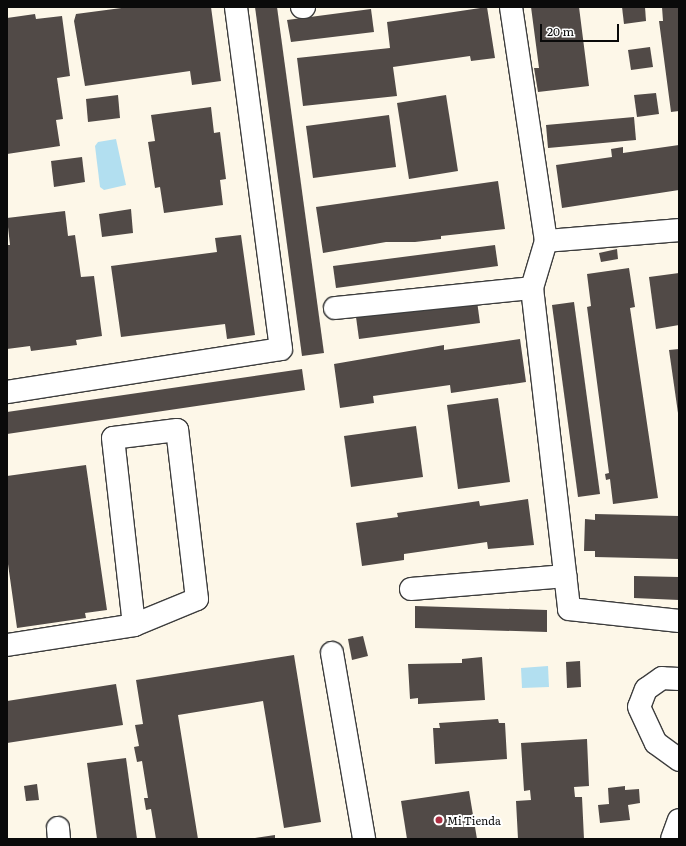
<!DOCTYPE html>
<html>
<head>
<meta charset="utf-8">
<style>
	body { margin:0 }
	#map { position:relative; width:686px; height:846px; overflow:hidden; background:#fdf7e8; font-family:Literata,serif }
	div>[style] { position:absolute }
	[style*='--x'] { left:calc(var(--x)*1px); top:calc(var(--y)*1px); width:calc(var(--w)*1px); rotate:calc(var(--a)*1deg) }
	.water>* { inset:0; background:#b2dff0 }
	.building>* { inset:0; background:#514a47 }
	.roads { filter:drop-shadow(1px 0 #3d3d3d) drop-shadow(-1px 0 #3d3d3d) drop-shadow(0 1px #3d3d3d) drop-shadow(0 -1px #3d3d3d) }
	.minor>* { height:22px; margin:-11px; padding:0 11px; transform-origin:11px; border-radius:11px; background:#fff }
	.dots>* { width:11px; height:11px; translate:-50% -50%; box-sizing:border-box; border:2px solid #fff; border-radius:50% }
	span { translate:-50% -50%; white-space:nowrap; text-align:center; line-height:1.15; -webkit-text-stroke:4px #fff; paint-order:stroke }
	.poi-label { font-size:11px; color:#0a0a0a }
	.left { translate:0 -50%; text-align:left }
	.frame { position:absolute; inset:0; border:8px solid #0a0a0a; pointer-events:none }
	.scale { position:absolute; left:540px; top:24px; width:79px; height:18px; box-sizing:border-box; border:2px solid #0a0a0a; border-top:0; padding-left:5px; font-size:12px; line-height:14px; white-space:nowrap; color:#0a0a0a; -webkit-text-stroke:3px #fff; paint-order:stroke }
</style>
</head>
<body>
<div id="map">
	<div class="water">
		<i style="clip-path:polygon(116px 139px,126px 185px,104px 190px,100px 187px,95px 146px,98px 142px)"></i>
		<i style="clip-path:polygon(548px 666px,549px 687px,522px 688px,521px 668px)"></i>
	</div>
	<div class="building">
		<i style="clip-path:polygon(129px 7px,211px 7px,221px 81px,192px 85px,190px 71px,85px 86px,74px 21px,76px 14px)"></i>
		<i style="clip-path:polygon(255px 7px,277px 7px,324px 353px,302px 356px)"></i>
		<i style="clip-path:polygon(487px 7px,495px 58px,471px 61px,470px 56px,393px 67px,397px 96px,303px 106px,297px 58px,390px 48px,387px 22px)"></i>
		<i style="clip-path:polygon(531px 7px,579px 7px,589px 86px,538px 92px,534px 68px,539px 68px)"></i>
		<i style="clip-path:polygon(622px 7px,645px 7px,646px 21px,624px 24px)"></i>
		<i style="clip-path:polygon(662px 7px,679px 7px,679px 111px,671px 112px,659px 21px,663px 21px)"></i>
		<i style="clip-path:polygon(371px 9px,374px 32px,291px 42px,287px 20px)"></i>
		<i style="clip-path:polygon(35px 14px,36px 19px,62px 16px,70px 76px,57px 78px,63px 119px,56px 120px,60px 146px,7px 154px,7px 18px)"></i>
		<i style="clip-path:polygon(650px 47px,653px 67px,631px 70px,628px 50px)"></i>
		<i style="clip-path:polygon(656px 93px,659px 114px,637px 117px,634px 95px)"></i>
		<i style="clip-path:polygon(118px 95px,120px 118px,88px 122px,86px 99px)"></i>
		<i style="clip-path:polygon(446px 95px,458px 171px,409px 179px,397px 103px)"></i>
		<i style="clip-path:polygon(211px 107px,214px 133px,220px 132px,226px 179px,220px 180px,223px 205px,164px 213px,160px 187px,155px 188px,148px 142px,155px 141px,151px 115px)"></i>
		<i style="clip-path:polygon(389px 115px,396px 167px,313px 178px,306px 126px)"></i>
		<i style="clip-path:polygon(634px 117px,636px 140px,548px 148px,546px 125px)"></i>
		<i style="clip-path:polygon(679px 145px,679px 190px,562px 208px,556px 165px,612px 157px,611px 149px,623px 147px,623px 153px)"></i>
		<i style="clip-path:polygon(82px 157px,85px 182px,54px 187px,51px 161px)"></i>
		<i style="clip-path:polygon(498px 181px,505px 229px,441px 236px,441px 239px,415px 242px,386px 242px,323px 253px,316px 207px)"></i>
		<i style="clip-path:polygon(131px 209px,133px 233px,102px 237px,99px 214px)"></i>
		<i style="clip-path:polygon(65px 211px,68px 236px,75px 235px,81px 277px,94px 276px,102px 336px,76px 340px,77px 345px,31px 351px,30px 346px,7px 349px,7px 245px,10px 245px,7px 218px)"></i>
		<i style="clip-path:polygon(241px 235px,255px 335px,227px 339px,225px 324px,121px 337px,111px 266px,217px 252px,215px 238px)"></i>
		<i style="clip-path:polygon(495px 245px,498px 266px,336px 288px,333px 266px)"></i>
		<i style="clip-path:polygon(617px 249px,618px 259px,601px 262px,599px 253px)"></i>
		<i style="clip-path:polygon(629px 268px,635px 307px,630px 308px,658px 498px,613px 504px,610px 479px,606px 480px,605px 474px,609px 473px,587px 307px,591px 306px,587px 274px)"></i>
		<i style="clip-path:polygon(679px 273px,679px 325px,656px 329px,649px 277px)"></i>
		<i style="clip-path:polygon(477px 301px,480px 323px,359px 339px,356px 317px)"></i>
		<i style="clip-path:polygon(574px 302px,600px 494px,578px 497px,552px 305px)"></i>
		<i style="clip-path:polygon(520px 339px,526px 382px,451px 393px,450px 385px,373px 396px,374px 403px,340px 408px,334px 364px,444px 345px,444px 350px)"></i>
		<i style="clip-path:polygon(679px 349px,679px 413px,678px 413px,669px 350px)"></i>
		<i style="clip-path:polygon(302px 369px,305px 390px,7px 434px,7px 412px)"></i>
		<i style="clip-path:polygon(498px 398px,510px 482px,458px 489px,447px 405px)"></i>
		<i style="clip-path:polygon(416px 426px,423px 477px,351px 487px,344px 436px)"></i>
		<i style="clip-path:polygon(86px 465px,107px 610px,85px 613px,86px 618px,17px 628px,7px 557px,7px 476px)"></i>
		<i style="clip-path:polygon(528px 499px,534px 545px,488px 549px,487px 542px,404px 554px,404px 560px,362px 566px,356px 523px,398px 517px,397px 513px,479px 501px,480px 506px)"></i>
		<i style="clip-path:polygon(595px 514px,679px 516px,679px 559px,595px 557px,595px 551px,584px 551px,585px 519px,595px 520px)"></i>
		<i style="clip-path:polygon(634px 576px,679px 577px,679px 600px,634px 598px)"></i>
		<i style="clip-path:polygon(415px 606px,547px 610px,547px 632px,415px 628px)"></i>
		<i style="clip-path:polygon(363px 636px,368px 656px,352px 660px,348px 639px)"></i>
		<i style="clip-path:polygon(294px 655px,321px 822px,284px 828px,263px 701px,178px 715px,198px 839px,156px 839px,151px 809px,146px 810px,144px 798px,148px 798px,142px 761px,137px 762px,134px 747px,139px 746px,135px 725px,143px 724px,136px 680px)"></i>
		<i style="clip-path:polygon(482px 657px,485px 700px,418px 704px,418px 698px,410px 699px,408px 664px,462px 663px,462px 659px)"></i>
		<i style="clip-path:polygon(580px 661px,581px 687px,567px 688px,566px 662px)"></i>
		<i style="clip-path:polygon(116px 684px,123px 725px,7px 743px,7px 701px)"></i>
		<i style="clip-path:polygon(498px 719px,499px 723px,505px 723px,507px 759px,435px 764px,433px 728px,440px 728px,439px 723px)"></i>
		<i style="clip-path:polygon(587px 739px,589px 786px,574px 787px,575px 797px,582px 797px,584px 839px,518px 839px,516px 801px,531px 800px,530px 790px,524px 791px,521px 743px)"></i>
		<i style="clip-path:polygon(126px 758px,137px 839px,97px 839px,87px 763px)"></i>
		<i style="clip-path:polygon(37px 784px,39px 800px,26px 801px,24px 786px)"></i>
		<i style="clip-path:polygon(625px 786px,625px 790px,639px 789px,640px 803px,628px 805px,630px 820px,600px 823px,598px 805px,609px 804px,608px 788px)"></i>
		<i style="clip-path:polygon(469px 791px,477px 839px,407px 839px,401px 801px)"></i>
		<i style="clip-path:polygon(275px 835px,275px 839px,255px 839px,255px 838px)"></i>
	</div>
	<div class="roads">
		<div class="minor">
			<i style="--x:302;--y:7;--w:2;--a:0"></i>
			<i style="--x:511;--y:7;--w:237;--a:81.5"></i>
			<i style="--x:546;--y:241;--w:49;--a:106.6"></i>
			<i style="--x:532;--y:288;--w:323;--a:83.4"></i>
			<i style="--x:569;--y:609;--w:111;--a:6.2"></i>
			<i style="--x:546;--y:241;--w:133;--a:-4.7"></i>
			<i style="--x:335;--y:308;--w:198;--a:-5.8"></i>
			<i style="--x:7;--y:392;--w:277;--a:-8.9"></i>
			<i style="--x:281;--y:349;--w:345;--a:-97.5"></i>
			<i style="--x:411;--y:589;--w:155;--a:-4.8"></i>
			<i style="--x:7;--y:645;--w:129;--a:-8.9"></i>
			<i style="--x:134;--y:625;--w:68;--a:-22.4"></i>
			<i style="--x:197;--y:599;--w:170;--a:-96.7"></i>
			<i style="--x:177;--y:430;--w:64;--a:172.9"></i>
			<i style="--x:113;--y:438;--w:188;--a:83.6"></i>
			<i style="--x:332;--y:653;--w:189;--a:80.2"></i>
			<i style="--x:679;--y:679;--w:17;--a:-177"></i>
			<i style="--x:662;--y:678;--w:19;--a:145"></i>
			<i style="--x:646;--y:689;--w:19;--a:111"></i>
			<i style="--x:639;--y:707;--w:40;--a:65"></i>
			<i style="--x:656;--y:743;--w:29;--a:36"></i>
			<i style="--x:58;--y:828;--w:11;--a:85"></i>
			<i style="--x:672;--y:839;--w:20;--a:-70"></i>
		</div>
	</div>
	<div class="dots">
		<i style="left:439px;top:820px;background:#ac2f42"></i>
	</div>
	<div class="poi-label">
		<span class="left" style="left:447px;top:820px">Mi Tienda</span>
	</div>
	<div class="frame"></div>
	<div class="scale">20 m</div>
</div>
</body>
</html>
